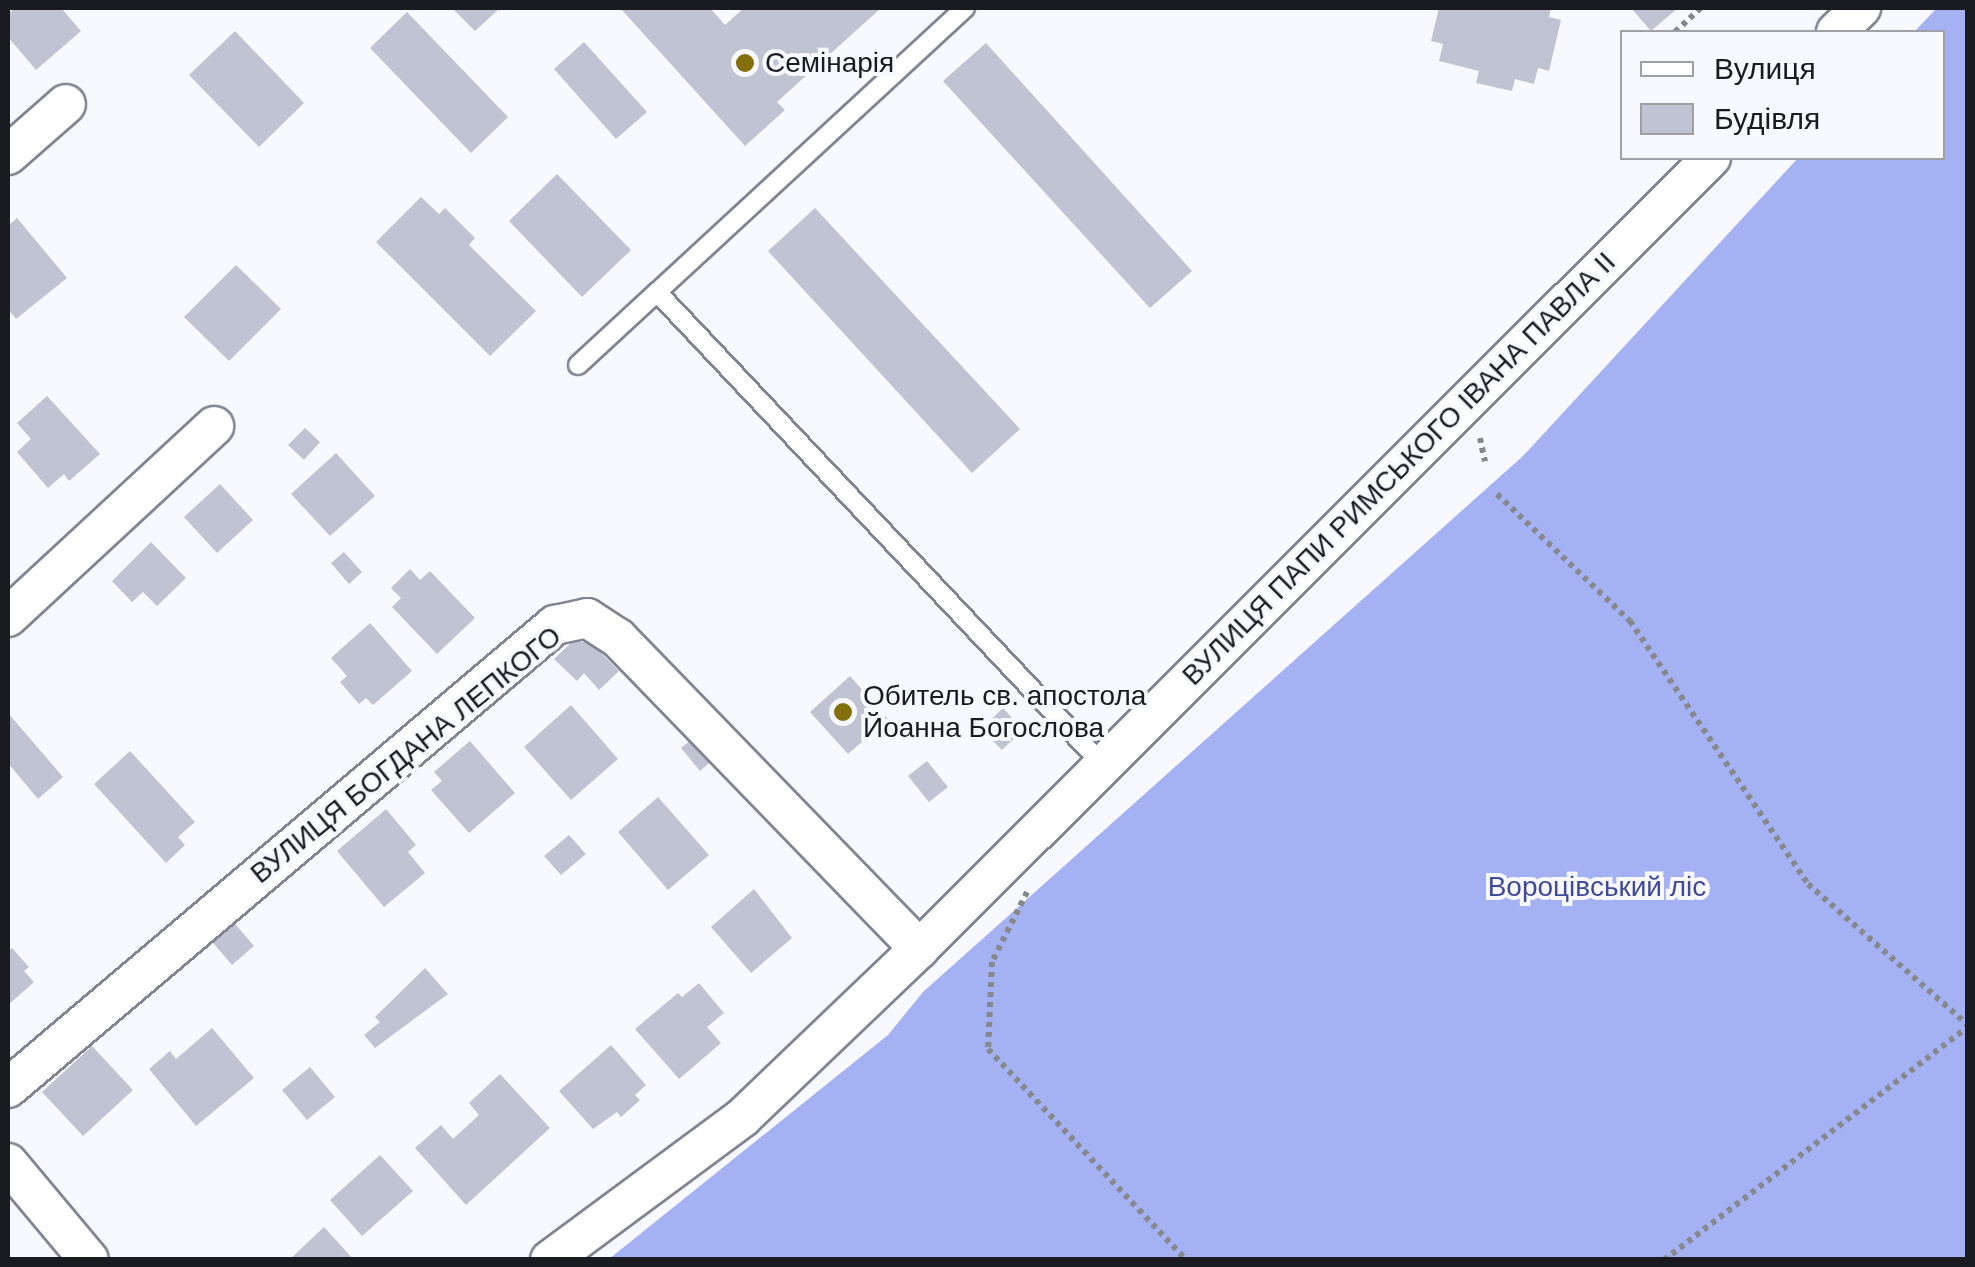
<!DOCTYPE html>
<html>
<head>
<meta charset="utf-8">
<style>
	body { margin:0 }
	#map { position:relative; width:1975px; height:1267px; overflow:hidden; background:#f8f9ff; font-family:Helvetica,sans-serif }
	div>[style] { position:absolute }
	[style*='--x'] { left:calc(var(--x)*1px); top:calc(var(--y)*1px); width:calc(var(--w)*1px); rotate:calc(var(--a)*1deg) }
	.forest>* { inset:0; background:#a4b2f3 }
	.building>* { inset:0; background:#c0c3d1 }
	.path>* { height:6px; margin-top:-3px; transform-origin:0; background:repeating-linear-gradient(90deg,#87888d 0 5px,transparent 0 10px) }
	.roads { filter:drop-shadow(2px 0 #818591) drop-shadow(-2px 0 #818591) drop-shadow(0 2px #818591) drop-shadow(0 -2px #818591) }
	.service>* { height:18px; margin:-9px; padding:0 9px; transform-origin:9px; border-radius:9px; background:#fff }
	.minor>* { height:38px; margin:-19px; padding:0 19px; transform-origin:19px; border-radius:19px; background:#fff }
	.dots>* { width:28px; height:28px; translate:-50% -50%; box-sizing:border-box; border:5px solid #f8f9ff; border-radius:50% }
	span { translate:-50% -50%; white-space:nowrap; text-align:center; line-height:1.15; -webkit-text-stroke:8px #f8f9ff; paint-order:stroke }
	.poi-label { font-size:28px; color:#1a1b20 }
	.left { translate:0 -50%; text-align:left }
	.street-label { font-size:28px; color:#1a1b20 }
	.park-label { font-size:28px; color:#414a97 }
	.frame { position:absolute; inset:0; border:10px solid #1a1b20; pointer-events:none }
	.legend { position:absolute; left:1620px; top:30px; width:325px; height:130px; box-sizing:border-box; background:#f8f9ff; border:2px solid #9fa0a6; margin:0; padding:12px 18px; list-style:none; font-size:30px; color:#1a1b20 }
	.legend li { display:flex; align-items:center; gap:20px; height:50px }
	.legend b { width:50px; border:2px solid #9fa0a6 }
</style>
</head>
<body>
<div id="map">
	<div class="forest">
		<i style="clip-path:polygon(1937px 8px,1968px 8px,1967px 1259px,609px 1259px,888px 1035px,923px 992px,1523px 456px,1798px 158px,1942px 158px,1942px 32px,1914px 32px)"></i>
	</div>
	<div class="building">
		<i style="clip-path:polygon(15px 8px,61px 8px,81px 31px,36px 70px,8px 37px,8px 14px)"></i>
		<i style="clip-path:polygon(452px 8px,500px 8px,475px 31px)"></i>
		<i style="clip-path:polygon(710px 8px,725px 25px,744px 8px,881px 8px,777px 102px,785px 110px,745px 146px,621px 9px)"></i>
		<i style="clip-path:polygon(1439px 8px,1551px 8px,1549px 17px,1561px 20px,1549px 71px,1538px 68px,1534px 84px,1515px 79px,1512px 91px,1476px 83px,1479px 71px,1439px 61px,1443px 44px,1431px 41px)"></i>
		<i style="clip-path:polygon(1631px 8px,1678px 8px,1651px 31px)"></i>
		<i style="clip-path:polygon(407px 12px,508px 117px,471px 153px,370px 48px)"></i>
		<i style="clip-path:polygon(235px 31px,304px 103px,259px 147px,189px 75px)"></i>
		<i style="clip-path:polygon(584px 42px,647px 112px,616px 139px,554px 69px)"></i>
		<i style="clip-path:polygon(986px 43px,1192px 271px,1150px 308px,943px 81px)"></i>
		<i style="clip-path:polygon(557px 174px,631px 250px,582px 297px,509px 221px)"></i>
		<i style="clip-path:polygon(421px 197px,439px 214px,445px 208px,475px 238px,469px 245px,536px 311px,490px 356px,376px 242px)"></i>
		<i style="clip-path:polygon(815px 208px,1020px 429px,972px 473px,768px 251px)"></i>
		<i style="clip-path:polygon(17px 218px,67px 278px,16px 319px,8px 309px,8px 226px)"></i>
		<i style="clip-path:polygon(236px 265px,281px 309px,229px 361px,184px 317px)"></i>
		<i style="clip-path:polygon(47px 396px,100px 454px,69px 481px,64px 474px,48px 488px,17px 452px,31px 439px,17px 423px)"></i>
		<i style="clip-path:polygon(305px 428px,320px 442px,304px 460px,288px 445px)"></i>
		<i style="clip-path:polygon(336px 453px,375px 496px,330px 536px,291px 494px)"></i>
		<i style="clip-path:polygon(220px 484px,253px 520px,217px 553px,184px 517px)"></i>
		<i style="clip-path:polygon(151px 542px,186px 578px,157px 606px,143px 592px,132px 602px,112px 581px)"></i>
		<i style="clip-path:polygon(344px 552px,362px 572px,349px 584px,331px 563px)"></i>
		<i style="clip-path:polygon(410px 569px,420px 580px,430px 571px,475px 618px,437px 654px,392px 607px,401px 598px,391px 588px)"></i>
		<i style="clip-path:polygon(370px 623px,412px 671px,373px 705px,366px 698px,359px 704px,340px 682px,347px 676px,331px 658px)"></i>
		<i style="clip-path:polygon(573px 641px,591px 643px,619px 671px,599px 690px,584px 673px,577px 681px,554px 659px)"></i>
		<i style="clip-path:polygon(850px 676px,888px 719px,848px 754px,810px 712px)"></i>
		<i style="clip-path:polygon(571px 705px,618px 759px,571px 800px,524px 747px)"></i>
		<i style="clip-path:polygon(1003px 708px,1023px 730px,1002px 750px,981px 729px)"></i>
		<i style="clip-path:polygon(8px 713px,63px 777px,38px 799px,8px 763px)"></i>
		<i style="clip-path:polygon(701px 732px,720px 754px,700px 771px,681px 748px)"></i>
		<i style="clip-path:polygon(470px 741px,515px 793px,469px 833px,431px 790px,442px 781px,434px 772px)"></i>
		<i style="clip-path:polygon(130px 751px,195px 822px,178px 837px,185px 845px,166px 863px,94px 784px)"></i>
		<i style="clip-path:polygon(927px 761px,948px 787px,929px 802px,908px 776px)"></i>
		<i style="clip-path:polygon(658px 797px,709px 855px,668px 890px,618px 832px)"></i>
		<i style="clip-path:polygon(386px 809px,416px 845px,408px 852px,425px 873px,384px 907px,337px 851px)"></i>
		<i style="clip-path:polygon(569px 835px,586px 854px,561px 875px,544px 856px)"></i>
		<i style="clip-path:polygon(754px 889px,792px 938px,751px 973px,711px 927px)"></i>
		<i style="clip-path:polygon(225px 912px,254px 946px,232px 965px,203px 931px)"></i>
		<i style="clip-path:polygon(12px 948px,29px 967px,24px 971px,34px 982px,8px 1005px,8px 952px)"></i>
		<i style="clip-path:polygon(425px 968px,448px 994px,375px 1048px,364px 1035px,380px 1022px,375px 1017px)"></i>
		<i style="clip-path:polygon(699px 983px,724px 1013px,707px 1027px,721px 1043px,679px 1079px,635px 1029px,678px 993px,682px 997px)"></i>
		<i style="clip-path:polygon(212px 1028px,254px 1078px,196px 1126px,149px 1069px,170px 1051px,176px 1059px)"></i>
		<i style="clip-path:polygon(611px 1045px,646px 1085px,635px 1095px,640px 1100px,621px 1117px,617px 1112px,593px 1129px,559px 1091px)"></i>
		<i style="clip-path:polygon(92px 1046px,133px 1090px,83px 1136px,42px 1092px)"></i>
		<i style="clip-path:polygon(310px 1067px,335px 1097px,307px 1120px,282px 1090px)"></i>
		<i style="clip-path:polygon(500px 1074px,550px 1128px,466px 1205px,415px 1148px,441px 1125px,453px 1139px,479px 1115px,469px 1103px)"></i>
		<i style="clip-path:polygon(380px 1155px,413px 1191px,362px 1236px,330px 1200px)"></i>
		<i style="clip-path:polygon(324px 1227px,354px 1260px,289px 1260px)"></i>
	</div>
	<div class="path">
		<i style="--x:1675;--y:32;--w:35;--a:-43"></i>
		<i style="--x:1480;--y:438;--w:24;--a:78"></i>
		<i style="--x:1497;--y:494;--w:184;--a:43.7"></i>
		<i style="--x:1630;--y:621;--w:318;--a:55.9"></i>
		<i style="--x:1808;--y:884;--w:213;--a:41.4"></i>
		<i style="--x:1027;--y:892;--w:78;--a:116.6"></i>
		<i style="--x:992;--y:962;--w:87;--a:92.6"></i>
		<i style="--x:988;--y:1049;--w:289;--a:46.8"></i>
		<i style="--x:1664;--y:1260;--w:383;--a:-37.5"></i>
	</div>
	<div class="roads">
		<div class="service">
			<i style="--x:965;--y:8;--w:419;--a:137.3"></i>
			<i style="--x:657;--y:292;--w:650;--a:46.68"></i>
			<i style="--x:578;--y:365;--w:108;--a:-42.7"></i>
		</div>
		<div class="minor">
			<i style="--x:1836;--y:32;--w:35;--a:-44"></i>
			<i style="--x:8;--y:155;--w:77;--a:-41.3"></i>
			<i style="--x:8;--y:617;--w:281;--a:-42.8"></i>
			<i style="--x:8;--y:1088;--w:717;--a:-40.25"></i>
			<i style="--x:555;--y:625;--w:33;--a:-12"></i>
			<i style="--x:587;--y:618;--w:37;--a:33"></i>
			<i style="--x:618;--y:638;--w:433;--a:45.9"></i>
			<i style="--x:8;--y:1163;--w:126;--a:50.1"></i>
			<i style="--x:550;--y:1260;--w:240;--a:-36.5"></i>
			<i style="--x:743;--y:1117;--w:243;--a:-43.7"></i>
			<i style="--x:919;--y:949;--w:1119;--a:-44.96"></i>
		</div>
	</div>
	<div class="dots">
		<i style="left:745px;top:63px;background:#846f0d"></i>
		<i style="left:843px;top:712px;background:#846f0d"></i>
	</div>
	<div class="poi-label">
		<span class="left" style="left:765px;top:63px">Семінарія</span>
		<span class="left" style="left:863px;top:712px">Обитель св. апостола<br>Йоанна Богослова</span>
	</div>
	<div class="street-label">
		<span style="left:1399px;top:469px;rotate:-45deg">ВУЛИЦЯ ПАПИ РИМСЬКОГО ІВАНА ПАВЛА ІІ</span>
		<span style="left:406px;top:755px;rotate:-39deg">ВУЛИЦЯ БОГДАНА ЛЕПКОГО</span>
	</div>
	<div class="park-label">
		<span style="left:1597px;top:887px">Вороцівський ліс</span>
	</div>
	<div class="frame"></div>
	<ul class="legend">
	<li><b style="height:12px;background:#fff"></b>Вулиця</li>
	<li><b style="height:28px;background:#c0c3d1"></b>Будівля</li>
	</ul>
</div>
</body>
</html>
